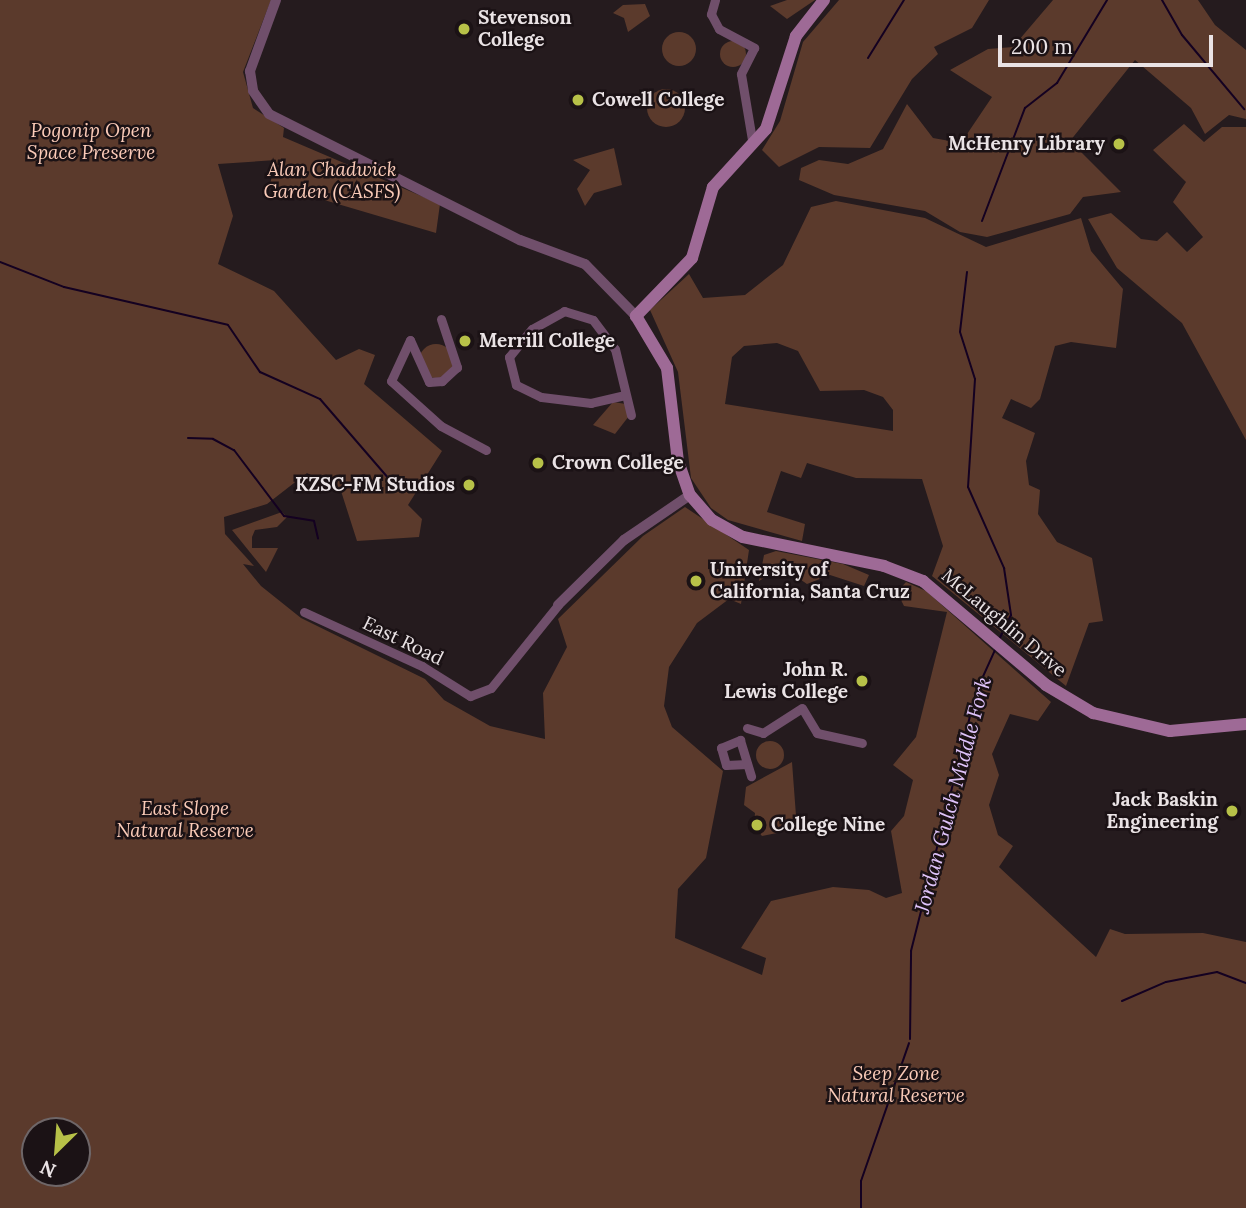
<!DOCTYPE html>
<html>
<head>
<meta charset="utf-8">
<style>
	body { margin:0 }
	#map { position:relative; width:1246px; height:1208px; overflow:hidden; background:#251b1e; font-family:Lora,serif }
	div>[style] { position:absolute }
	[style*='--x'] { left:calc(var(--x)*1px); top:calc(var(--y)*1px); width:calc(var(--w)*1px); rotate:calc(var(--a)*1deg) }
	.green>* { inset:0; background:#5b3a2c }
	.round { border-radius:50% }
	.stream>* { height:2px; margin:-1px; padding:0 1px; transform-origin:1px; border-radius:1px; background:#140121 }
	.minor>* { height:9px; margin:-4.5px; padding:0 4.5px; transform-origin:4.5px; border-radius:4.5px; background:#704f6b }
	.tertiary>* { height:10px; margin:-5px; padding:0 5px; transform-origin:5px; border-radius:5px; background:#704f6b }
	.secondary>* { height:12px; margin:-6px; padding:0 6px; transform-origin:6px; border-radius:6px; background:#9e6a96 }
	.dots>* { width:19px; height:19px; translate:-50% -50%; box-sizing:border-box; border:4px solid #1b1215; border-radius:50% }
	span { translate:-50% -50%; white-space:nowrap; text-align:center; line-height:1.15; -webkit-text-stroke:5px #1b1215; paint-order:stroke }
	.poi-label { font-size:19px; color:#eae3e5; font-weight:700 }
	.left { translate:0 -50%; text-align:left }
	.right { translate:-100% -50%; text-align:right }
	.park-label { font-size:19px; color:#fbcbb8; font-style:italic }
	.street-label { font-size:19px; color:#eae3e5 }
	.water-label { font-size:21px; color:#dfc3fa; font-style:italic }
	.north { position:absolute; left:21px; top:1117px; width:70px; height:70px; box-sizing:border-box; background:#1b1215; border:2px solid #6e6668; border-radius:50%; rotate:205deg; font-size:19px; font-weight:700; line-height:28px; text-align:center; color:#eae3e5 }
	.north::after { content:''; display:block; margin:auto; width:24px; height:32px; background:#b7c148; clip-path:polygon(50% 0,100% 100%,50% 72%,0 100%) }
	.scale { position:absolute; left:998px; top:35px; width:215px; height:32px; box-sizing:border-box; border:4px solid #eae3e5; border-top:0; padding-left:9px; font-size:21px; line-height:24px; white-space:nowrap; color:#eae3e5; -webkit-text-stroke:5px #1b1215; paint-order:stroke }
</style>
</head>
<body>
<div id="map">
	<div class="green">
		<i style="clip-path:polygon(evenodd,0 0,271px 0,243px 72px,253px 108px,284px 128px,283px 137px,440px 204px,436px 233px,270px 184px,276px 160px,218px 164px,233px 216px,218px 264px,274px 291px,336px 360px,359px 349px,375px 355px,364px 384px,442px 451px,408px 505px,422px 519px,419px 537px,357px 541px,341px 491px,307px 473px,267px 504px,224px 517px,225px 534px,254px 566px,243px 564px,261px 586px,301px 618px,425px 679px,444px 700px,490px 726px,545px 739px,543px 693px,567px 647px,558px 619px,643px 536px,685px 507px,749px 550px,741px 604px,729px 599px,697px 623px,669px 667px,664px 706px,672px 727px,723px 771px,706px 858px,678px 889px,675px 938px,762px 975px,766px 958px,741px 948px,771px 901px,833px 887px,869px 890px,886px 898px,902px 893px,891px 831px,904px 816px,913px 780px,893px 765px,916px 737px,947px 612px,904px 606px,897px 592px,906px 582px,926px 591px,1051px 702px,1038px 721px,1010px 714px,992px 754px,999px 775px,989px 805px,998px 835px,1013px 846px,999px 867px,1096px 957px,1110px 929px,1125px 934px,1203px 933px,1246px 942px,1246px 1208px,0 1208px,0 0,35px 1131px,77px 1131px,77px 1173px,35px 1173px,35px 1131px)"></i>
		<i style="clip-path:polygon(787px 0,815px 0,787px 19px,770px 6px)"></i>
		<i style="clip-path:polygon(839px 0,989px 0,972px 28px,934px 47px,938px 54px,912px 79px,870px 148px,819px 147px,779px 167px,762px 150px,780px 121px,803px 42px)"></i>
		<i style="clip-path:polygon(1053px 0,1198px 0,1215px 25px,1246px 50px,1246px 119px,1229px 115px,1205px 134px,1191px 108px,1135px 60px,1070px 141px,1121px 192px,1083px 197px,1070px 214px,987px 237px,960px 232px,925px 211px,834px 195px,799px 180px,801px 168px,819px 160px,848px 164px,883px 149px,907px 104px,933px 138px,961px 143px,992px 97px,950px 70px,988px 49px,1013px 47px)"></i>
		<i style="clip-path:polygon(645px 4px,650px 16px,628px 32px,624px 18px,613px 13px,623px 5px)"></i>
		<i class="round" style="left:662px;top:32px;width:34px;height:34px"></i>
		<i class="round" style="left:720px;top:41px;width:26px;height:26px"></i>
		<i class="round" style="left:647px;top:89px;width:38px;height:38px"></i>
		<i style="clip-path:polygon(1184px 124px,1204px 142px,1222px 127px,1246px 127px,1246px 440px,1182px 323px,1117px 268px,1088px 219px,1111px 213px,1141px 239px,1157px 241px,1167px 232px,1187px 252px,1203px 237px,1173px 202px,1186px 182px,1153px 150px)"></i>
		<i style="clip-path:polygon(614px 148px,622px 185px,594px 193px,585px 206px,577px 189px,590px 170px,573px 160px)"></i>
		<i style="clip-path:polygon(evenodd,836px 201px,925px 218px,986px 247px,1081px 218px,1091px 251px,1123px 289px,1116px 348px,1071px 342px,1055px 346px,1040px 399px,1031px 408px,1011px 399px,1002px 418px,1035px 433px,1026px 461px,1029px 485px,1040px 490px,1038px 514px,1057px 542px,1092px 558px,1103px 621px,1089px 623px,1066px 686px,932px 576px,943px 546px,922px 479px,856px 478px,807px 463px,801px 478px,781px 471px,767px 512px,805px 524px,802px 541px,728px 520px,711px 508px,691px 478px,678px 372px,650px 310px,689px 274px,703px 298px,745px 295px,783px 265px,811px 207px,836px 201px,777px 343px,798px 351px,820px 391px,864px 390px,883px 397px,893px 410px,893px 431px,725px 404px,732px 357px,744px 346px,777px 343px)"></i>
		<i class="round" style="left:419px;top:344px;width:34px;height:34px"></i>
		<i style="clip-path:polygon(613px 402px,626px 404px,629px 416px,615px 434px,593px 425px)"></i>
		<i style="clip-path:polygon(282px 512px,287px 517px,277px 527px,255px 530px,252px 537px,252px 548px,278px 548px,266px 572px,232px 530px)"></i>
		<i style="clip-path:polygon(776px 551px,843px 564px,869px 575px,864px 586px,830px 575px,807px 584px,782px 567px,759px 581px,764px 555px)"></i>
		<i class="round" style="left:756px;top:741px;width:28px;height:28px"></i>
		<i style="clip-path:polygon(792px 762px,797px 829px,762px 836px,754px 826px,755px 813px,744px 805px,746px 787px)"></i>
	</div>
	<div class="stream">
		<i style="--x:1162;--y:0;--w:40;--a:60.3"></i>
		<i style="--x:1182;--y:35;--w:97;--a:50"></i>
		<i style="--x:868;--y:58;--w:68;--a:-58.2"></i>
		<i style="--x:982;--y:221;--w:121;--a:-69.2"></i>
		<i style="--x:1025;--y:108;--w:41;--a:-38"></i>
		<i style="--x:1057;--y:83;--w:97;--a:-58.9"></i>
		<i style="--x:0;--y:262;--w:69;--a:21.3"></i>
		<i style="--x:64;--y:287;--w:168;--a:13"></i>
		<i style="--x:228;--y:325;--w:57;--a:55.8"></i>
		<i style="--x:260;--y:372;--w:66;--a:24.2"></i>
		<i style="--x:320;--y:399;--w:107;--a:49.2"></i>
		<i style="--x:967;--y:272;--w:60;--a:96.7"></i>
		<i style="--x:960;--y:332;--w:49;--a:72.3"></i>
		<i style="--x:975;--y:379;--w:108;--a:93.7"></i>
		<i style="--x:968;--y:487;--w:89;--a:66"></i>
		<i style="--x:1004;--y:568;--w:48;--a:81.5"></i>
		<i style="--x:1011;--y:615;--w:25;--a:116"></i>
		<i style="--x:188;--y:438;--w:25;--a:2"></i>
		<i style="--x:213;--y:439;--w:24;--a:28"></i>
		<i style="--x:234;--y:450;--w:83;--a:52.9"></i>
		<i style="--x:284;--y:516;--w:30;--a:9"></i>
		<i style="--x:314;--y:521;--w:18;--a:77"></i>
		<i style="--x:1122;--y:1001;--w:48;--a:-23.4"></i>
		<i style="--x:1166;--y:982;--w:52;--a:-11.1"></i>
		<i style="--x:1217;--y:972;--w:31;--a:21"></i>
		<i style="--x:910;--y:1039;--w:88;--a:-89.3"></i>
		<i style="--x:911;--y:951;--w:267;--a:-75.9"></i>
		<i style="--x:976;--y:692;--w:46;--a:-65.7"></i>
		<i style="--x:861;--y:1208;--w:27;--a:-90"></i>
		<i style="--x:861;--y:1181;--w:146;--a:-70.8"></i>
	</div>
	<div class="minor">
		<i style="--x:715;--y:0;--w:15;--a:106"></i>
		<i style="--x:711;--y:14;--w:17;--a:62"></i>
		<i style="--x:719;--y:29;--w:40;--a:28"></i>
		<i style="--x:754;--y:48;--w:29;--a:117"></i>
		<i style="--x:741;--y:74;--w:67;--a:80.5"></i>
		<i style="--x:441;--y:319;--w:51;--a:71.6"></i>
		<i style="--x:457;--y:367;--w:21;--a:137"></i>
		<i style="--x:442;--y:381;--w:13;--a:176"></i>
		<i style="--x:429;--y:382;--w:46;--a:-114.3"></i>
		<i style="--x:410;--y:340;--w:45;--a:114.9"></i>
		<i style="--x:391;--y:381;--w:67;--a:42"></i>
		<i style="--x:441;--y:426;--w:51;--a:28.1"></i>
		<i style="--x:625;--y:395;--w:35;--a:167"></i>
		<i style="--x:591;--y:403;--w:50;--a:-173.2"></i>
		<i style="--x:541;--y:397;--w:28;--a:-154"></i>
		<i style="--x:516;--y:385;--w:29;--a:-104"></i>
		<i style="--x:509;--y:357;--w:36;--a:-51"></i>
		<i style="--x:532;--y:329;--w:37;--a:-29"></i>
		<i style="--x:564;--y:311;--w:30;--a:17"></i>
		<i style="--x:593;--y:320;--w:36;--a:53"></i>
		<i style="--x:615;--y:349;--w:68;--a:76.4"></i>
		<i style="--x:304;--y:612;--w:130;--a:24.6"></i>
		<i style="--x:422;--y:666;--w:57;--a:32"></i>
		<i style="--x:470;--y:696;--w:22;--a:-21"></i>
		<i style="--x:491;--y:688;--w:107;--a:-51.1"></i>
		<i style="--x:747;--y:728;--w:17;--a:17"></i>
		<i style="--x:763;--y:733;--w:46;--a:-32.7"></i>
		<i style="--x:802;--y:708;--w:29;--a:59"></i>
		<i style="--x:817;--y:733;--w:46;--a:12.5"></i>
		<i style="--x:747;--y:764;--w:21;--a:177"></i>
		<i style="--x:726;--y:765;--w:18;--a:-106"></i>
		<i style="--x:721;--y:748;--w:21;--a:-23"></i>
		<i style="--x:740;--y:740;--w:38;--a:73"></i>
	</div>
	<div class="tertiary">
		<i style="--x:276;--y:0;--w:76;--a:110.1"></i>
		<i style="--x:250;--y:71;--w:20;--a:81"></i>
		<i style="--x:253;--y:91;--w:28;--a:55"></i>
		<i style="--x:269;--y:114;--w:281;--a:26.7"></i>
		<i style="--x:520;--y:240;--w:69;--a:20.3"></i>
		<i style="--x:585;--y:264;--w:73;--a:45.6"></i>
		<i style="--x:558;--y:605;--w:93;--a:-44.6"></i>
		<i style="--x:624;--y:540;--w:80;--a:-34.3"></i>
	</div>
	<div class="secondary">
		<i style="--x:824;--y:0;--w:46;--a:127.9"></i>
		<i style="--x:796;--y:36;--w:98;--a:107.9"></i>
		<i style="--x:766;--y:129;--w:79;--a:132.4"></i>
		<i style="--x:713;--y:187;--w:74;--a:106.5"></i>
		<i style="--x:692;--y:258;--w:81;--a:134"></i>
		<i style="--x:636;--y:316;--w:61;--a:59.2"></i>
		<i style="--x:667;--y:368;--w:94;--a:83.3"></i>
		<i style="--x:678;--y:461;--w:36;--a:71"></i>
		<i style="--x:690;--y:495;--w:33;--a:49"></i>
		<i style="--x:712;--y:520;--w:35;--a:29"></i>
		<i style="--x:743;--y:537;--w:144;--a:11.6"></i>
		<i style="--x:884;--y:566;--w:42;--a:21"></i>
		<i style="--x:923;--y:581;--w:161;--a:40.2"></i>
		<i style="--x:1046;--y:685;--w:55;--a:30.8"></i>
		<i style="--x:1093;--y:713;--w:79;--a:13.2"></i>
		<i style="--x:1170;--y:731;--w:76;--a:-5.3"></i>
	</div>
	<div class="dots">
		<i style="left:464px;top:29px;background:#b7c148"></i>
		<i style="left:578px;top:100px;background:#b7c148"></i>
		<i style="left:1119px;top:144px;background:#b7c148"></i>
		<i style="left:465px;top:341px;background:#b7c148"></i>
		<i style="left:538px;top:463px;background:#b7c148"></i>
		<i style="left:469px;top:485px;background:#b7c148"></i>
		<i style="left:696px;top:581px;background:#b7c148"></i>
		<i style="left:862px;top:681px;background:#b7c148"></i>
		<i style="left:1232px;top:811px;background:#b7c148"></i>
		<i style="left:757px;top:825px;background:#b7c148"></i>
	</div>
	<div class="poi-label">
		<span class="left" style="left:478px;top:29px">Stevenson<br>College</span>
		<span class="left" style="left:592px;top:100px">Cowell College</span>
		<span class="right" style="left:1105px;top:144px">McHenry Library</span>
		<span class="left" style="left:479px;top:341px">Merrill College</span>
		<span class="left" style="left:552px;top:463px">Crown College</span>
		<span class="right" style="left:455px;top:485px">KZSC-FM Studios</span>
		<span class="left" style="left:710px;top:581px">University of<br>California, Santa Cruz</span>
		<span class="right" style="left:848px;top:681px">John R.<br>Lewis College</span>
		<span class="right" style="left:1218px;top:811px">Jack Baskin<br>Engineering</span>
		<span class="left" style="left:771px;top:825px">College Nine</span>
	</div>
	<div class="park-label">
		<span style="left:91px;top:142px">Pogonip Open<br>Space Preserve</span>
		<span style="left:332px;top:181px">Alan Chadwick<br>Garden (CASFS)</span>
		<span style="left:185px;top:820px">East Slope<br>Natural Reserve</span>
		<span style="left:896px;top:1085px">Seep Zone<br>Natural Reserve</span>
	</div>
	<div class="street-label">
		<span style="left:1004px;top:623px;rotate:40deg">McLaughlin Drive</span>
		<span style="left:403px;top:641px;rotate:26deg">East Road</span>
	</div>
	<div class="water-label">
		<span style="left:953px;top:795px;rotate:-75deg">Jordan Gulch Middle Fork</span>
	</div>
	<div class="north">N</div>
	<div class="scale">200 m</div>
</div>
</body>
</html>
